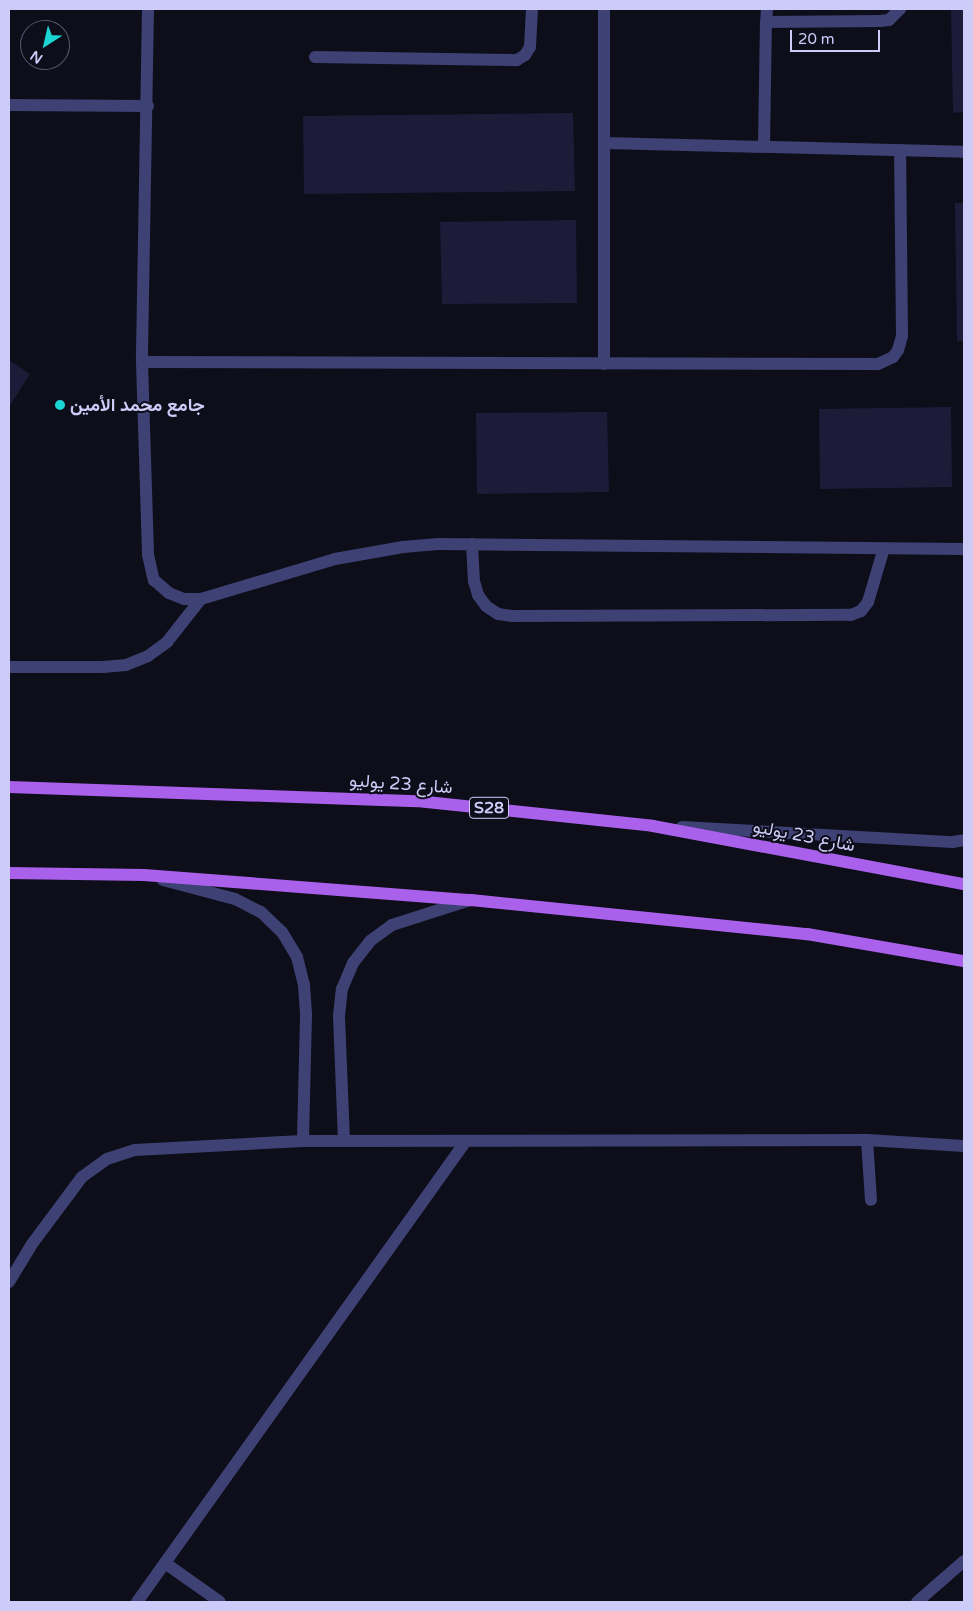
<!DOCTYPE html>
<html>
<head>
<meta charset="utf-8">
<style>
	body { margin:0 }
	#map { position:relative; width:973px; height:1611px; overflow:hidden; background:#0e0d1a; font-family:"Varela Round",Vazirmatn,sans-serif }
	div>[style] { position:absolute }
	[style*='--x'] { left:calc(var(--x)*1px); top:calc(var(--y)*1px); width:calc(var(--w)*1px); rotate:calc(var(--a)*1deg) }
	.building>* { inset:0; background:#1e1b39 }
	.minor>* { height:12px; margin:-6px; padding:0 6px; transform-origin:6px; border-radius:6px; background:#3e4173 }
	.major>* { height:12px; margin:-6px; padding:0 6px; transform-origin:6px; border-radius:6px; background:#a961eb }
	.dots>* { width:14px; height:14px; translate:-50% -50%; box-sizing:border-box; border:2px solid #0e0d1a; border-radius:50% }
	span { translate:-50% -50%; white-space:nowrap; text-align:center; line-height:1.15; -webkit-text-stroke:4px #0e0d1a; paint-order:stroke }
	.shield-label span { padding:1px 4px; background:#0e0d1a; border:1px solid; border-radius:4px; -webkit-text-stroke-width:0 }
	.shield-label { font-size:16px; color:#cdccf8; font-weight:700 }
	.poi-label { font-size:18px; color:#cdccf8; font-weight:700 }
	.left { translate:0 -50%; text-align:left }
	.street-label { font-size:18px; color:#cdccf8 }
	.frame { position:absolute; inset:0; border:10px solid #cdccf8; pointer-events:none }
	.north { position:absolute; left:20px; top:20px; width:50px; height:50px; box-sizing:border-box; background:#0e0d1a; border:1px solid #5a5973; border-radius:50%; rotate:215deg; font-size:14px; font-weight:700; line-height:20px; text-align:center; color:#cdccf8 }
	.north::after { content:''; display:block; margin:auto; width:18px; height:22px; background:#1bd5d5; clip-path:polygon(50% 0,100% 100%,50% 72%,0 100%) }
	.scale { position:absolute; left:790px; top:30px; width:90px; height:22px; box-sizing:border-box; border:2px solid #cdccf8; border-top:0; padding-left:6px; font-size:15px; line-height:18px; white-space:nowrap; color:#cdccf8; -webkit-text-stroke:4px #0e0d1a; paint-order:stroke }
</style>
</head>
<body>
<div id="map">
	<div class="building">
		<i style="clip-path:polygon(951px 9px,964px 9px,964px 112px,953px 113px)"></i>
		<i style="clip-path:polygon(573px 113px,575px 191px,304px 194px,303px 116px)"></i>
		<i style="clip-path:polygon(955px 203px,964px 203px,964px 341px,957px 341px)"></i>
		<i style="clip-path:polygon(576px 220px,577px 303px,442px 304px,440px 222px)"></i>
		<i style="clip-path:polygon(9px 360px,30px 374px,9px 407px)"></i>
		<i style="clip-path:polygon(951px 407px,952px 487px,820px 489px,819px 409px)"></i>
		<i style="clip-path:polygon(607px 412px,609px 492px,477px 494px,476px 413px)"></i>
	</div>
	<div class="minor">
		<i style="--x:148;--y:9;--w:353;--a:91"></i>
		<i style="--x:142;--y:362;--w:193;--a:88.2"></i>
		<i style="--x:148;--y:555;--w:26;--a:77"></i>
		<i style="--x:154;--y:580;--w:20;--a:41"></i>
		<i style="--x:169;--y:593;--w:16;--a:22"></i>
		<i style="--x:184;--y:599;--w:17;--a:0"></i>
		<i style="--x:201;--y:599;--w:140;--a:-16.6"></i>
		<i style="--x:335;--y:559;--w:69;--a:-10"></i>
		<i style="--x:403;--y:547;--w:35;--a:-5"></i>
		<i style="--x:438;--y:544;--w:526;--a:0.54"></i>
		<i style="--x:604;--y:9;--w:355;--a:90"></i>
		<i style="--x:767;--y:9;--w:13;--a:94"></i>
		<i style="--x:766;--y:22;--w:114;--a:-0.5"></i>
		<i style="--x:880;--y:21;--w:9;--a:-6"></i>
		<i style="--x:889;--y:20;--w:16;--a:-45"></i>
		<i style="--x:315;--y:57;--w:202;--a:0.9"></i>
		<i style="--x:517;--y:60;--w:9;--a:-32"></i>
		<i style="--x:525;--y:55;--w:9;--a:-58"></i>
		<i style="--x:530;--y:47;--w:38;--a:-87"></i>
		<i style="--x:9;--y:105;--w:139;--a:0.4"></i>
		<i style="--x:605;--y:143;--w:359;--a:1.4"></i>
		<i style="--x:764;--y:146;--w:124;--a:-89.1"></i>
		<i style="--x:142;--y:362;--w:736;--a:0.16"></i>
		<i style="--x:878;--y:364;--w:17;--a:-25"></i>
		<i style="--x:893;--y:357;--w:9;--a:-54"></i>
		<i style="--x:898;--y:350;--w:15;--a:-74"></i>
		<i style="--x:902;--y:336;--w:186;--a:-90.6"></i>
		<i style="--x:472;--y:544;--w:37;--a:87"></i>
		<i style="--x:474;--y:581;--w:15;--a:74"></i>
		<i style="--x:478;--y:595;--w:14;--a:54"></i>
		<i style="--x:486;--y:606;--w:14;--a:34"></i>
		<i style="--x:498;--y:614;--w:15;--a:8"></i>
		<i style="--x:513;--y:616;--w:338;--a:-0.2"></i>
		<i style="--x:851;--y:615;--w:11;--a:-22"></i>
		<i style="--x:861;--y:611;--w:11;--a:-52"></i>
		<i style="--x:868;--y:602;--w:56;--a:-73.5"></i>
		<i style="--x:9;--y:667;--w:94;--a:0"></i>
		<i style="--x:103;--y:667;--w:23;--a:-5"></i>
		<i style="--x:126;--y:665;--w:24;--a:-22"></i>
		<i style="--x:148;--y:656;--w:24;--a:-36"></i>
		<i style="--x:167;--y:642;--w:55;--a:-51.7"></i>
		<i style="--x:682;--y:827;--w:271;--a:3.2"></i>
		<i style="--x:953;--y:842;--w:11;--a:-10"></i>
		<i style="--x:163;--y:880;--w:74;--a:14.8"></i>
		<i style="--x:235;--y:899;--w:29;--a:27"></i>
		<i style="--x:261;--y:912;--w:29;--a:44"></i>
		<i style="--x:282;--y:932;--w:29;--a:59"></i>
		<i style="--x:297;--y:957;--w:29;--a:76"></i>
		<i style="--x:304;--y:985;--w:31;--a:86"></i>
		<i style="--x:306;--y:1016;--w:125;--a:91.4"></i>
		<i style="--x:867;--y:1140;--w:60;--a:86.2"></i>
		<i style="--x:344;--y:1141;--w:125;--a:-92.3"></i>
		<i style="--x:339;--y:1016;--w:27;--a:-84"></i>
		<i style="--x:342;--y:989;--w:28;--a:-67"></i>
		<i style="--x:353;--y:963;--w:28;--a:-52"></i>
		<i style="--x:370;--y:941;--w:27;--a:-36"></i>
		<i style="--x:392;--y:925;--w:82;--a:-17.8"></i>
		<i style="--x:9;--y:1282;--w:44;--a:-58.8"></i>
		<i style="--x:32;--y:1244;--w:84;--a:-53.3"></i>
		<i style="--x:82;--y:1177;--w:31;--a:-36"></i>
		<i style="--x:107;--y:1159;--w:29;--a:-18"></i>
		<i style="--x:135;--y:1150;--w:168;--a:-3.1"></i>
		<i style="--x:303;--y:1141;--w:564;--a:-0.1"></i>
		<i style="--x:867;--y:1140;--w:97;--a:3.5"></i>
		<i style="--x:165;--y:1563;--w:67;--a:35.3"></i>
		<i style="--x:137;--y:1602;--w:566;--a:-54.49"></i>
		<i style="--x:917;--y:1602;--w:62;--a:-41.1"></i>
	</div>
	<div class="major">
		<i style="--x:9;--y:787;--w:408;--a:2"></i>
		<i style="--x:417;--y:801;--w:237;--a:6"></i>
		<i style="--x:653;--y:826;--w:316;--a:10.6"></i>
		<i style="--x:9;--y:873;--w:135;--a:0.8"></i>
		<i style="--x:144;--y:875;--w:328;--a:4.4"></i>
		<i style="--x:471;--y:900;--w:338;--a:5.8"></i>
		<i style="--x:807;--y:934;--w:159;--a:9.8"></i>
	</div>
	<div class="dots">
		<i style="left:60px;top:405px;background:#1bd5d5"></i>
	</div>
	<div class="shield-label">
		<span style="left:489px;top:808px">S28</span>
	</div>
	<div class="poi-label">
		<span class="left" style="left:70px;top:405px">جامع محمد الأمين</span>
	</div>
	<div class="street-label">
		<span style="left:401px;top:784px;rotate:4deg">شارع 23 يوليو</span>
		<span style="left:804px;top:836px;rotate:11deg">شارع 23 يوليو</span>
	</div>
	<div class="frame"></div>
	<div class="north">N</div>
	<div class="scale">20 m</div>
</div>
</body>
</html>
